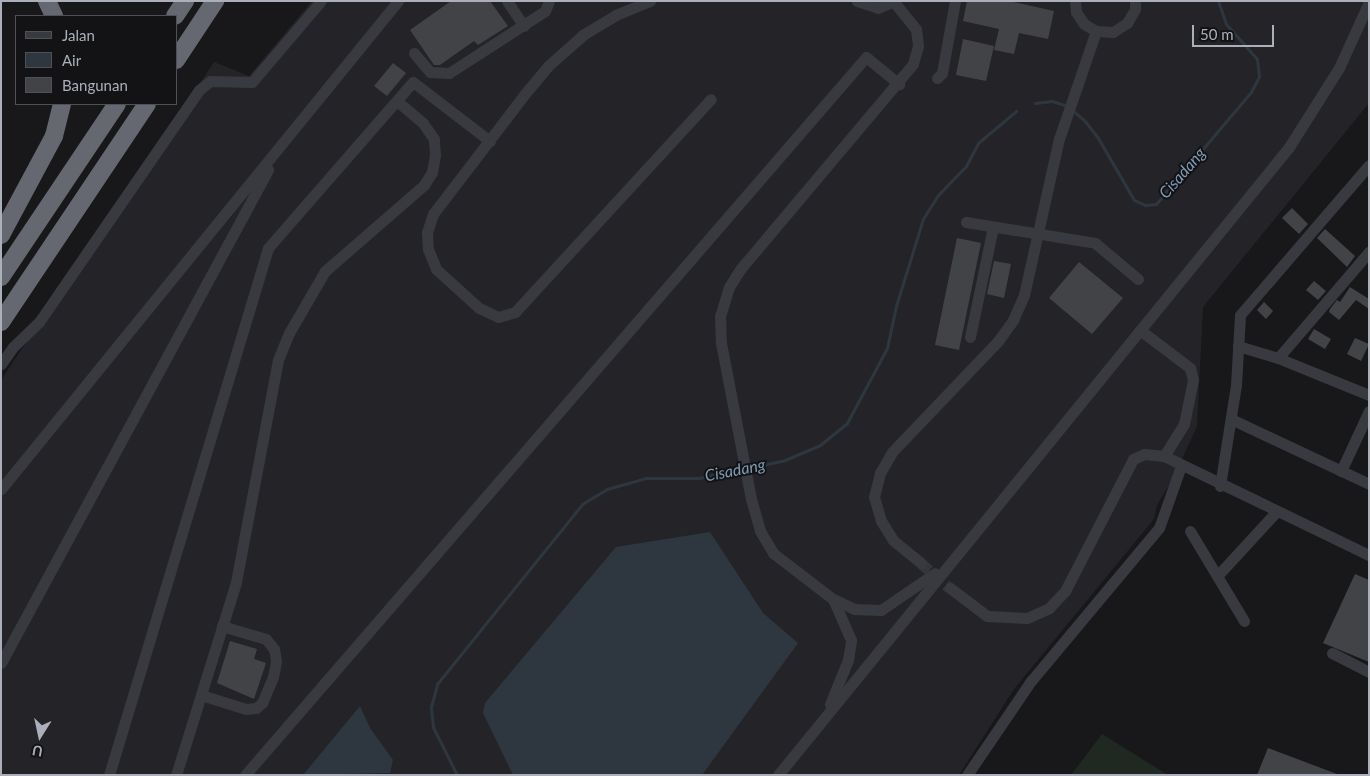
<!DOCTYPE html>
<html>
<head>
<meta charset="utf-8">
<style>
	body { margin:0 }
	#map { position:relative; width:1370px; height:776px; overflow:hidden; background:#18181a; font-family:Lato,sans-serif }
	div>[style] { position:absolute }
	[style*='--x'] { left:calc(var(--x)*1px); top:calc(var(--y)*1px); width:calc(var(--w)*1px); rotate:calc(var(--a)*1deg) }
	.built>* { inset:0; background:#242428 }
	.green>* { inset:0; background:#202921 }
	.water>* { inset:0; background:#2e373f }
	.stream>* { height:3px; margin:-1.5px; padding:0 1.5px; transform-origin:1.5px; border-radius:1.5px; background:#2e373f }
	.building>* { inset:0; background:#424347 }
	.minor-tunnel>* { height:11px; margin-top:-5.5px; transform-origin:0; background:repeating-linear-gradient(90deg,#35363a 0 11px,transparent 0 16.5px) }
	.minor>* { height:11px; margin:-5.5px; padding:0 5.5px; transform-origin:5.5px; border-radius:5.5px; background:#393a40 }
	.highway>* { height:18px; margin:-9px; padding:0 9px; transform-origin:9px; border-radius:9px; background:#656871 }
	span { translate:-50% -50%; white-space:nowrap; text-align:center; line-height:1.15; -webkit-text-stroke:4px #131315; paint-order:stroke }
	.water-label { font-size:16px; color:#819cb6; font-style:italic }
	.frame { position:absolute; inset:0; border:2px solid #aaafba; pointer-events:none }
	.legend { position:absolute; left:15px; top:15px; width:162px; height:90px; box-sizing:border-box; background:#131315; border:1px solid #4f5157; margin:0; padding:6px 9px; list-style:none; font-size:15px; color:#aaafba }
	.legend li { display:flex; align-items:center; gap:10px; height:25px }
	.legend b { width:25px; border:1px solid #4f5157 }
	.north { position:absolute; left:15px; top:711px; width:50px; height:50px; -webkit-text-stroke:4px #131315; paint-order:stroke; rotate:190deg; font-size:14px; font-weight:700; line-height:20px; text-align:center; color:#aaafba }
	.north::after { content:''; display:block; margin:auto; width:18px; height:22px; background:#aaafba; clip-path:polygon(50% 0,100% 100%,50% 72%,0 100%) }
	.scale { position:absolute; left:1192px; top:25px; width:82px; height:22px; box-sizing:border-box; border:2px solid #aaafba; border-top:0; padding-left:6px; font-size:15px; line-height:18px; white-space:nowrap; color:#aaafba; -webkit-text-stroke:4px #131315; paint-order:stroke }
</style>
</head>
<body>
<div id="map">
	<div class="built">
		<i style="clip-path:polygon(312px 1px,1369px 1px,1369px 103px,1203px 307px,1197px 426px,1173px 479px,1157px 505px,1154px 519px,1014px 689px,959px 775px,1px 775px,1px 380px,214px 62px,249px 76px)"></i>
	</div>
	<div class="green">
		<i style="clip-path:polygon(1102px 734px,1168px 775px,1071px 775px)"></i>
	</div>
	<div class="water">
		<i style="clip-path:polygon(710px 532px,763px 613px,798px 643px,702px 775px,513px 775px,483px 713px,485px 703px,616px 547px)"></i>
		<i style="clip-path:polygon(360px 706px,370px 728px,393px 760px,390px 773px,303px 775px)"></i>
	</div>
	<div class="stream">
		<i style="--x:1035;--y:103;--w:17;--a:-7"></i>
		<i style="--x:1052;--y:101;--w:16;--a:18"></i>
		<i style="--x:1072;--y:110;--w:16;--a:40"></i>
		<i style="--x:1084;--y:120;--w:23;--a:52"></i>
		<i style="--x:1098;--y:138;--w:72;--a:59.9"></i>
		<i style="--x:1134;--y:200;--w:12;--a:24"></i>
		<i style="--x:1145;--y:205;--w:11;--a:-5"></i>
		<i style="--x:1156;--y:204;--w:147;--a:-49.7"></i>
		<i style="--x:1251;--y:92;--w:18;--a:-63"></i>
		<i style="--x:1259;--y:76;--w:17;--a:-97"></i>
		<i style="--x:1257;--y:59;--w:47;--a:-131.5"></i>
		<i style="--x:1226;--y:24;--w:24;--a:-109"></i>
		<i style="--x:748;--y:468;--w:38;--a:-12"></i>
		<i style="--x:785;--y:460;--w:38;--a:-23"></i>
		<i style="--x:820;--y:445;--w:35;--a:-39"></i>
		<i style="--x:847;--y:423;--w:85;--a:-61.9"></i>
		<i style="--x:887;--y:348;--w:43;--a:-77.9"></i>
		<i style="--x:896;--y:306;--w:91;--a:-72.8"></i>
		<i style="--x:923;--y:219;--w:28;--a:-58"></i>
		<i style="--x:938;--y:195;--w:40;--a:-46"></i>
		<i style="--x:966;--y:166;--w:26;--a:-62"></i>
		<i style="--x:978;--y:143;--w:50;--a:-40.1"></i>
		<i style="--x:457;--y:775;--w:54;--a:-116.6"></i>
		<i style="--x:433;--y:727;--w:20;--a:-96"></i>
		<i style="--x:431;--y:707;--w:24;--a:-75"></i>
		<i style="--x:437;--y:684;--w:231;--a:-51.1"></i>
		<i style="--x:582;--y:504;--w:29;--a:-31"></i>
		<i style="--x:607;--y:489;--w:41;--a:-15.8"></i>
		<i style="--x:646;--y:478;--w:53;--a:0"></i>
		<i style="--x:699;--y:478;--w:44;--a:-11.8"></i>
	</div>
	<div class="building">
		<i style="clip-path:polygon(451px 1px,490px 1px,508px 26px,478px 45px,474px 41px,440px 65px,434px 65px,410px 30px)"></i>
		<i style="clip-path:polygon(967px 1px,1009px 1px,1054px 11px,1048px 39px,1019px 33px,1014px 54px,994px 50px,999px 29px,963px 21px)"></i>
		<i style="clip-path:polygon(963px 39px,994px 46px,986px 81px,956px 75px)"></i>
		<i style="clip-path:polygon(393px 63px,406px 73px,387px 96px,374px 86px)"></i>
		<i style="clip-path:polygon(1292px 208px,1308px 224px,1299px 234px,1282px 218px)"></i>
		<i style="clip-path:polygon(1325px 229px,1355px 256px,1347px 267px,1317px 238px)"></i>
		<i style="clip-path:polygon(957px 238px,981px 243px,959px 350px,935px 345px)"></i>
		<i style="clip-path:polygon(994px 261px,1011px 264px,1004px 298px,987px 294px)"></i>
		<i style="clip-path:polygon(1079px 262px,1123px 298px,1092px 334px,1049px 298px)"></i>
		<i style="clip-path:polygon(1314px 281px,1326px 291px,1318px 300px,1306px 290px)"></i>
		<i style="clip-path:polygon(1350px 287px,1369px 299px,1369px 309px,1356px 300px,1339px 320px,1329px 312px,1330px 309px,1337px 300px,1340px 302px)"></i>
		<i style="clip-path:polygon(1264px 302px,1273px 311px,1266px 319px,1257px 310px)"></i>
		<i style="clip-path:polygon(1314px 329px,1331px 339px,1325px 349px,1308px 339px)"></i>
		<i style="clip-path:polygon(1355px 338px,1369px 344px,1361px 361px,1347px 354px)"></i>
		<i style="clip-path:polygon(1355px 574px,1369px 580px,1369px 662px,1323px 643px)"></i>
		<i style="clip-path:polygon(230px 641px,257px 649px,254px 659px,266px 663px,254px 699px,217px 683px)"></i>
		<i style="clip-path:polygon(1268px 748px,1337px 774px,1336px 775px,1257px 775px)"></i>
	</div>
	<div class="minor-tunnel">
		<i style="--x:921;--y:563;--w:38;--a:41"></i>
	</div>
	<div class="minor">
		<i style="--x:507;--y:1;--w:30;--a:56"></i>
		<i style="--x:650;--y:1;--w:37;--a:158"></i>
		<i style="--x:616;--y:15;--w:39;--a:149"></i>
		<i style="--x:583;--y:35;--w:45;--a:138.6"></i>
		<i style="--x:549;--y:65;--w:39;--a:130"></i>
		<i style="--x:524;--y:95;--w:150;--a:127.4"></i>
		<i style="--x:433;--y:214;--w:19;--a:108"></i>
		<i style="--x:427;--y:232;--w:17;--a:87"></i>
		<i style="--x:428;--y:249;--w:22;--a:68"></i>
		<i style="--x:436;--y:269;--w:58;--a:42.2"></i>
		<i style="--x:479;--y:308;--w:21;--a:25"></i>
		<i style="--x:498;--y:317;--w:18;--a:-16"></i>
		<i style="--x:515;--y:312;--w:289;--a:-47.4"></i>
		<i style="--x:857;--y:1;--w:22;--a:18"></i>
		<i style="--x:878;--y:8;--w:17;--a:-24"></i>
		<i style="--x:1075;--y:1;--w:11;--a:85"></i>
		<i style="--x:1076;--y:12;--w:14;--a:56"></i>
		<i style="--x:1084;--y:24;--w:14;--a:30"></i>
		<i style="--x:1096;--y:31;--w:17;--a:3"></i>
		<i style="--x:1113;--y:32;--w:17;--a:-33"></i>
		<i style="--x:1127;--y:23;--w:16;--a:-60"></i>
		<i style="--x:1135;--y:9;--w:8;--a:-90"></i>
		<i style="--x:894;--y:2;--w:35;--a:51"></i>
		<i style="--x:916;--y:29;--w:17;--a:83"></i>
		<i style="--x:918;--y:46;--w:19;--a:106"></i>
		<i style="--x:913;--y:64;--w:267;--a:130.1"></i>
		<i style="--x:741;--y:268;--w:22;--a:122"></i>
		<i style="--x:729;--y:287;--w:30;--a:107"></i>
		<i style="--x:720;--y:316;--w:27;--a:88"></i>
		<i style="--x:721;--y:343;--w:159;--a:79.1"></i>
		<i style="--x:751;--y:499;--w:33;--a:74"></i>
		<i style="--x:760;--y:531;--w:26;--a:59"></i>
		<i style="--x:773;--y:553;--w:76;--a:37.5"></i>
		<i style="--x:833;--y:599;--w:23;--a:25"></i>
		<i style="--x:854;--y:609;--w:27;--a:2"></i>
		<i style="--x:881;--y:610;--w:65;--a:-34.4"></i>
		<i style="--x:414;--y:53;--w:25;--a:50"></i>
		<i style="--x:430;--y:72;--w:19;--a:3"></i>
		<i style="--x:449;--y:73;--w:114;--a:-32.9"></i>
		<i style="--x:545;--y:11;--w:11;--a:-68"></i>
		<i style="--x:937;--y:78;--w:7;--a:-45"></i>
		<i style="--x:942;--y:73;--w:73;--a:-79.8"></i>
		<i style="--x:966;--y:222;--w:131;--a:9.2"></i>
		<i style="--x:1095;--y:243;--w:56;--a:39.9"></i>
		<i style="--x:1140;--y:330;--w:63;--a:37.2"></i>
		<i style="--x:1190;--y:368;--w:12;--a:76"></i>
		<i style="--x:1193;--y:380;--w:45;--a:101.6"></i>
		<i style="--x:1184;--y:424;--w:38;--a:122"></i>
		<i style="--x:970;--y:337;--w:112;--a:-78.2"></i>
		<i style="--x:1238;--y:346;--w:42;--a:16.7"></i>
		<i style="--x:1278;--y:358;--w:98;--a:22.1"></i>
		<i style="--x:1278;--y:358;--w:140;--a:-49.4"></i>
		<i style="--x:1;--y:364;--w:21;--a:-55"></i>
		<i style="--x:13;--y:347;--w:36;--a:-44"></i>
		<i style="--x:39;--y:322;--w:282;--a:-55.4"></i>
		<i style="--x:199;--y:90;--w:14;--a:-39"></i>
		<i style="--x:210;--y:81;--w:42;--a:1.4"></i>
		<i style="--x:252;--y:82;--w:106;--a:-49.6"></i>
		<i style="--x:1231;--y:419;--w:153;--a:25.2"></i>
		<i style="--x:1341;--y:471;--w:66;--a:-65"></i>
		<i style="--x:1220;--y:486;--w:102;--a:-81"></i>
		<i style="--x:1236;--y:385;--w:70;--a:-86.7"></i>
		<i style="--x:1240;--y:315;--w:198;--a:-49.3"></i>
		<i style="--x:1;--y:489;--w:629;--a:-50.87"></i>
		<i style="--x:1190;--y:531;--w:105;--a:59"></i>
		<i style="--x:921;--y:563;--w:36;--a:-141"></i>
		<i style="--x:893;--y:540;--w:22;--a:-122"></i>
		<i style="--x:881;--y:521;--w:25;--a:-106"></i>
		<i style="--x:874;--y:497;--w:25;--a:-76"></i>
		<i style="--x:880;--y:473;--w:24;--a:-60"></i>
		<i style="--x:892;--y:452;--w:153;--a:-46.3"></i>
		<i style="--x:998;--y:341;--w:26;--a:-54"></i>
		<i style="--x:1013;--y:320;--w:27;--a:-66"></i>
		<i style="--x:1024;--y:295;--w:160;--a:-77.4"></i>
		<i style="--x:1059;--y:139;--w:114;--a:-71.1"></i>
		<i style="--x:1219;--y:574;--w:84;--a:-47.4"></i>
		<i style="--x:950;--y:588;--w:46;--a:37.1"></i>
		<i style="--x:987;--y:616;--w:40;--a:2.9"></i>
		<i style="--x:1027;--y:618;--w:24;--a:-24"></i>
		<i style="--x:1049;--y:608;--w:23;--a:-47"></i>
		<i style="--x:1065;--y:591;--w:148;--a:-62.7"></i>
		<i style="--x:1133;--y:459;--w:12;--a:-24"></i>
		<i style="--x:1144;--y:454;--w:20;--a:6"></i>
		<i style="--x:1164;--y:456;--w:228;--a:25.8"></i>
		<i style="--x:1332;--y:653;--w:42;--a:27.2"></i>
		<i style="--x:1;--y:663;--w:561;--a:-61.56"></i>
		<i style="--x:201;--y:695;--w:47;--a:17.3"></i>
		<i style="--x:246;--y:709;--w:10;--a:-6"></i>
		<i style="--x:256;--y:708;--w:8;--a:-40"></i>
		<i style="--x:262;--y:703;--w:28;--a:-67"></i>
		<i style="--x:273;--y:677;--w:16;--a:-79"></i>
		<i style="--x:276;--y:661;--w:12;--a:-99"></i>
		<i style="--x:274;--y:649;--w:13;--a:-129"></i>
		<i style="--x:266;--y:639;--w:46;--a:-163.5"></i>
		<i style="--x:830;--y:704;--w:48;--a:-67.8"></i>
		<i style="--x:848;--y:660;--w:20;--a:-81"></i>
		<i style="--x:851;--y:640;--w:45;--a:-113.7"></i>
		<i style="--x:109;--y:775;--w:550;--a:-73.21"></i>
		<i style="--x:268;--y:248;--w:220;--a:-48.9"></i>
		<i style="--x:413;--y:82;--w:97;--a:37.5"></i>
		<i style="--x:176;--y:775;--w:202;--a:-72.7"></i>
		<i style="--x:236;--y:582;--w:226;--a:-79.3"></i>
		<i style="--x:278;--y:360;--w:29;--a:-68"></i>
		<i style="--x:289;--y:333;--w:72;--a:-59.9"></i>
		<i style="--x:325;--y:271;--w:131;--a:-41"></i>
		<i style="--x:424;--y:185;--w:15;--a:-58"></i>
		<i style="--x:432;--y:172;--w:17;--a:-80"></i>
		<i style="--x:435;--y:155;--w:16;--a:-94"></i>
		<i style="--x:434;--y:139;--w:19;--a:-125"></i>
		<i style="--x:423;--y:123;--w:34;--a:-140"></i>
		<i style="--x:245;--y:775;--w:949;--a:-49.14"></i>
		<i style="--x:866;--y:57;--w:43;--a:39.3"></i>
		<i style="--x:778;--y:775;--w:810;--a:-50.86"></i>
		<i style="--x:1289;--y:147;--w:93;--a:-57.7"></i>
		<i style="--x:1339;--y:68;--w:72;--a:-65.6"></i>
		<i style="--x:967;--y:775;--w:114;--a:-55.8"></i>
		<i style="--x:1031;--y:681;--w:199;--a:-50.1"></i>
		<i style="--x:1159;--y:528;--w:66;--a:-70.5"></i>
	</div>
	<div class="highway">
		<i style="--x:47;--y:1;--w:17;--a:65"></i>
		<i style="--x:175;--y:16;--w:18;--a:-56"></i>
		<i style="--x:176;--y:60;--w:71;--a:-56.5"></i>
		<i style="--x:1;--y:235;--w:112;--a:-61.8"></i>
		<i style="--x:54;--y:136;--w:33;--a:-76"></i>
		<i style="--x:1;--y:277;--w:208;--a:-56.2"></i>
		<i style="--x:1;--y:322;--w:262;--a:-56.2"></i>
	</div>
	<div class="water-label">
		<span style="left:1182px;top:173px;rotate:-49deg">Cisadang</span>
		<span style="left:735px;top:470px;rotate:-11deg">Cisadang</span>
	</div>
	<div class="frame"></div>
	<ul class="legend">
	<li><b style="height:6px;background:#393a40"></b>Jalan</li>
	<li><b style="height:14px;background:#2e373f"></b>Air</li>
	<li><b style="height:14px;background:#424347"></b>Bangunan</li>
	</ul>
	<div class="north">U</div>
	<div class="scale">50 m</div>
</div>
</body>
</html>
